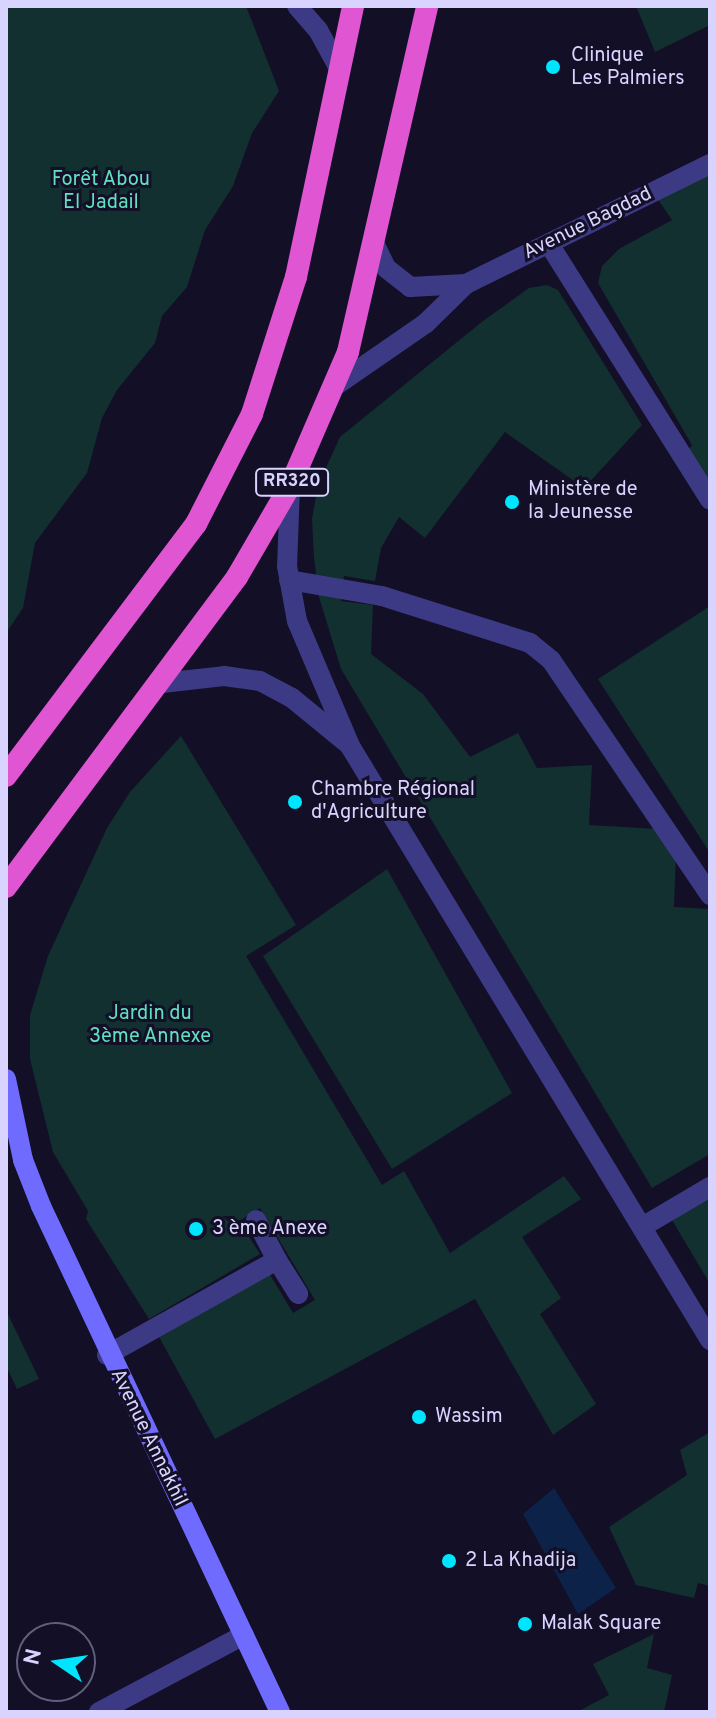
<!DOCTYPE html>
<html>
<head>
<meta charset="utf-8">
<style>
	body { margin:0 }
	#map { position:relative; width:716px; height:1718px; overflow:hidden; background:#130f26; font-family:Overpass,sans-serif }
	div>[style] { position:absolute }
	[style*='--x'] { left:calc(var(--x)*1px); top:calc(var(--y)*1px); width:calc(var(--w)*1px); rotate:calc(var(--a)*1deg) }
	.green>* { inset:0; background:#12302f }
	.water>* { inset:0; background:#0c2248 }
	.minor>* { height:20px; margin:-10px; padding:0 10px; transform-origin:10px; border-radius:10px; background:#3d3a85 }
	.tertiary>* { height:20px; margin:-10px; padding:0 10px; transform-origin:10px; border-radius:10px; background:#3d3a85 }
	.secondary>* { height:20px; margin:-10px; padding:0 10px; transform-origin:10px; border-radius:10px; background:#6f6bff }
	.trunk>* { height:22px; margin:-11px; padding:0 11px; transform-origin:11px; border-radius:11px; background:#e055d1 }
	.dots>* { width:22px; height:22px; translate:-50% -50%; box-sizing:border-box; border:4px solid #130f26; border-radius:50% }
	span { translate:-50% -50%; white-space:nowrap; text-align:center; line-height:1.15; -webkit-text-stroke:6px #130f26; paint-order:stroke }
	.shield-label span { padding:2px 6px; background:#130f26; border:2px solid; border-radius:6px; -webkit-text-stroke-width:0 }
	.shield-label { font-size:18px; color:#d9d4ff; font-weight:700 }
	.poi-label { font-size:20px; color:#d9d4ff }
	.left { translate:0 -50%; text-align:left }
	.park-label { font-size:20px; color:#5fe0c0 }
	.street-label { font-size:20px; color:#d9d4ff }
	.frame { position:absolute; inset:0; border:8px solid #d9d4ff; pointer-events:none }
	.north { position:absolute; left:16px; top:1622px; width:80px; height:80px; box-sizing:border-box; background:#130f26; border:2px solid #625e7d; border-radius:50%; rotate:283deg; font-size:22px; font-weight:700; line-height:32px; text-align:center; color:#d9d4ff }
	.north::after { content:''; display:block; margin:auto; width:28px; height:36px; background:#00e5ff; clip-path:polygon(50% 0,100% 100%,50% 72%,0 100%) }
</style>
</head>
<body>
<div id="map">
	<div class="green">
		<i style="clip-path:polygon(6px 6px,246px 6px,279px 91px,252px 133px,233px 186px,205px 230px,187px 287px,162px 316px,155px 343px,117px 390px,102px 418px,87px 473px,35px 543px,23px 608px,6px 633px)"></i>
		<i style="clip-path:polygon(636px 6px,710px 6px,710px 25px,655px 52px)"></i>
		<i style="clip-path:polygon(710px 171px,710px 500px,682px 458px,692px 445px,598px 283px,602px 266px,619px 249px,672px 220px,657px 198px)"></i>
		<i style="clip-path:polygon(547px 285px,558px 290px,642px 425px,584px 488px,505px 432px,425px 538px,399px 517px,381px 548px,375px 581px,344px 576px,341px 601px,373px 605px,371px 654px,423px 694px,470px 757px,518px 733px,537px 768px,592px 765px,589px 825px,658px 829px,676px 853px,674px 907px,710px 909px,710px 1154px,652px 1188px,341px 669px,319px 597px,314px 558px,312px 519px,318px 485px,340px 437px,483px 321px,529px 288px)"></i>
		<i style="clip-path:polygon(710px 606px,710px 853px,598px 679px)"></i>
		<i style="clip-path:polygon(181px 736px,296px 925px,246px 956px,382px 1185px,404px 1171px,450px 1253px,564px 1176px,581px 1199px,522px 1237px,561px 1298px,540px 1314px,596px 1404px,553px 1435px,475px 1299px,215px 1439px,158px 1335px,269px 1273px,293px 1313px,315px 1300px,260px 1208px,239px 1221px,260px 1254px,149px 1319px,86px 1219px,88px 1211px,53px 1152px,30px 1059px,30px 1015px,48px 956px,107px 828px,130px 792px)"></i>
		<i style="clip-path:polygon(387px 869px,512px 1093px,392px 1169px,263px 956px)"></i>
		<i style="clip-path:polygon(710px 1198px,710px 1284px,672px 1220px)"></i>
		<i style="clip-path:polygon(6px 1310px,39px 1379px,17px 1389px,6px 1366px)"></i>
		<i style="clip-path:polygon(710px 1432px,710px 1586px,698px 1583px,694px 1598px,636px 1585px,609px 1527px,687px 1475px,680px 1450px)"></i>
		<i style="clip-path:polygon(654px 1634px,647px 1668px,672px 1675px,664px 1712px,577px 1712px,609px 1695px,593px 1664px)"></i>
	</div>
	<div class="water">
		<i style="clip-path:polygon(554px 1488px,616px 1588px,578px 1614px,523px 1514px)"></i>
	</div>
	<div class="minor">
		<i style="--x:297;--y:6;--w:32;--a:49"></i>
		<i style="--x:318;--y:30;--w:46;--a:61.2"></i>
		<i style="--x:373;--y:241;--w:30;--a:64"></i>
		<i style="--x:386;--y:268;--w:31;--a:38"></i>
		<i style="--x:410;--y:287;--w:56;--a:-3.1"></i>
		<i style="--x:466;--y:284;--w:272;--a:-26.2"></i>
		<i style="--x:549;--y:244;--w:302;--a:57.8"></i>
		<i style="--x:335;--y:386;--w:109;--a:-34.6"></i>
		<i style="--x:425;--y:324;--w:57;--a:-44.3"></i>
		<i style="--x:289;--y:580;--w:94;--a:9.8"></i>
		<i style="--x:382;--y:596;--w:155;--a:17.6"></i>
		<i style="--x:530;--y:643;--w:27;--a:39"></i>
		<i style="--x:551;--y:660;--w:284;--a:55.9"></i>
		<i style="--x:642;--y:1227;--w:79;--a:-30.5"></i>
		<i style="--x:277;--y:1260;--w:40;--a:58"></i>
		<i style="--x:107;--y:1355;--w:195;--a:-29.2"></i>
		<i style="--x:277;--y:1260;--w:45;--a:-117.7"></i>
		<i style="--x:99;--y:1712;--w:164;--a:-28"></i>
	</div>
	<div class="tertiary">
		<i style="--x:290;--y:486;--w:80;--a:92.1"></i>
		<i style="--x:287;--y:566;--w:56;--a:79.7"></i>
		<i style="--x:297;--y:621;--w:136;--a:67"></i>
		<i style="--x:350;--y:746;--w:695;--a:58.78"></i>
		<i style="--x:162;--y:683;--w:62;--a:-6.4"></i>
		<i style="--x:224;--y:676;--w:36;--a:8"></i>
		<i style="--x:260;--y:681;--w:36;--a:28"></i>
		<i style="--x:292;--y:698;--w:71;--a:39.3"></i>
	</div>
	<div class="secondary">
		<i style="--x:6;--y:1079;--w:83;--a:78.1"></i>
		<i style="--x:23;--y:1160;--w:49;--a:68.6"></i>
		<i style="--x:41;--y:1206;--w:560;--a:64.72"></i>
	</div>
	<div class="trunk">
		<i style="--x:6;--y:776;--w:316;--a:-53"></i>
		<i style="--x:196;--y:524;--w:123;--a:-63"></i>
		<i style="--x:252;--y:414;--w:144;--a:-72.2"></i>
		<i style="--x:296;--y:277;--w:277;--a:-78.1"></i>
		<i style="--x:6;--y:887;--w:387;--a:-53.3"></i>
		<i style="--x:237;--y:577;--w:105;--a:-59.8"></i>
		<i style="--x:290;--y:486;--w:146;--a:-66.6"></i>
		<i style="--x:348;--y:352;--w:355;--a:-77.1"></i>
	</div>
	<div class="dots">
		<i style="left:553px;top:67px;background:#00e5ff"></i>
		<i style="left:512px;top:502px;background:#00e5ff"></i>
		<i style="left:295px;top:802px;background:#00e5ff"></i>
		<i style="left:196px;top:1229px;background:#00e5ff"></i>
		<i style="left:419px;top:1417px;background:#00e5ff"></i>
		<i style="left:449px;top:1561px;background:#00e5ff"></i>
		<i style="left:525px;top:1624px;background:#00e5ff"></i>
	</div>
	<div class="shield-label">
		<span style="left:292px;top:482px">RR320</span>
	</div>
	<div class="poi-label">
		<span class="left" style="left:571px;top:68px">Clinique<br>Les Palmiers</span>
		<span class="left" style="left:528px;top:502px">Ministère de<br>la Jeunesse</span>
		<span class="left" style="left:311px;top:802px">Chambre Régional<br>d'Agriculture</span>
		<span class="left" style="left:212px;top:1229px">3 ème Anexe</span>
		<span class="left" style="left:435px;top:1417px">Wassim</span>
		<span class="left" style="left:465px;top:1561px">2 La Khadija</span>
		<span class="left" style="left:541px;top:1624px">Malak Square</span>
	</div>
	<div class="park-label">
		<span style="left:101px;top:192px">Forêt Abou<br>El Jadail</span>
		<span style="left:150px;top:1026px">Jardin du<br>3ème Annexe</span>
	</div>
	<div class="street-label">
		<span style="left:588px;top:224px;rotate:-26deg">Avenue Bagdad</span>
		<span style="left:148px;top:1438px;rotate:64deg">Avenue Annakhil</span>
	</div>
	<div class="frame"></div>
	<div class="north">N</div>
</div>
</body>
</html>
